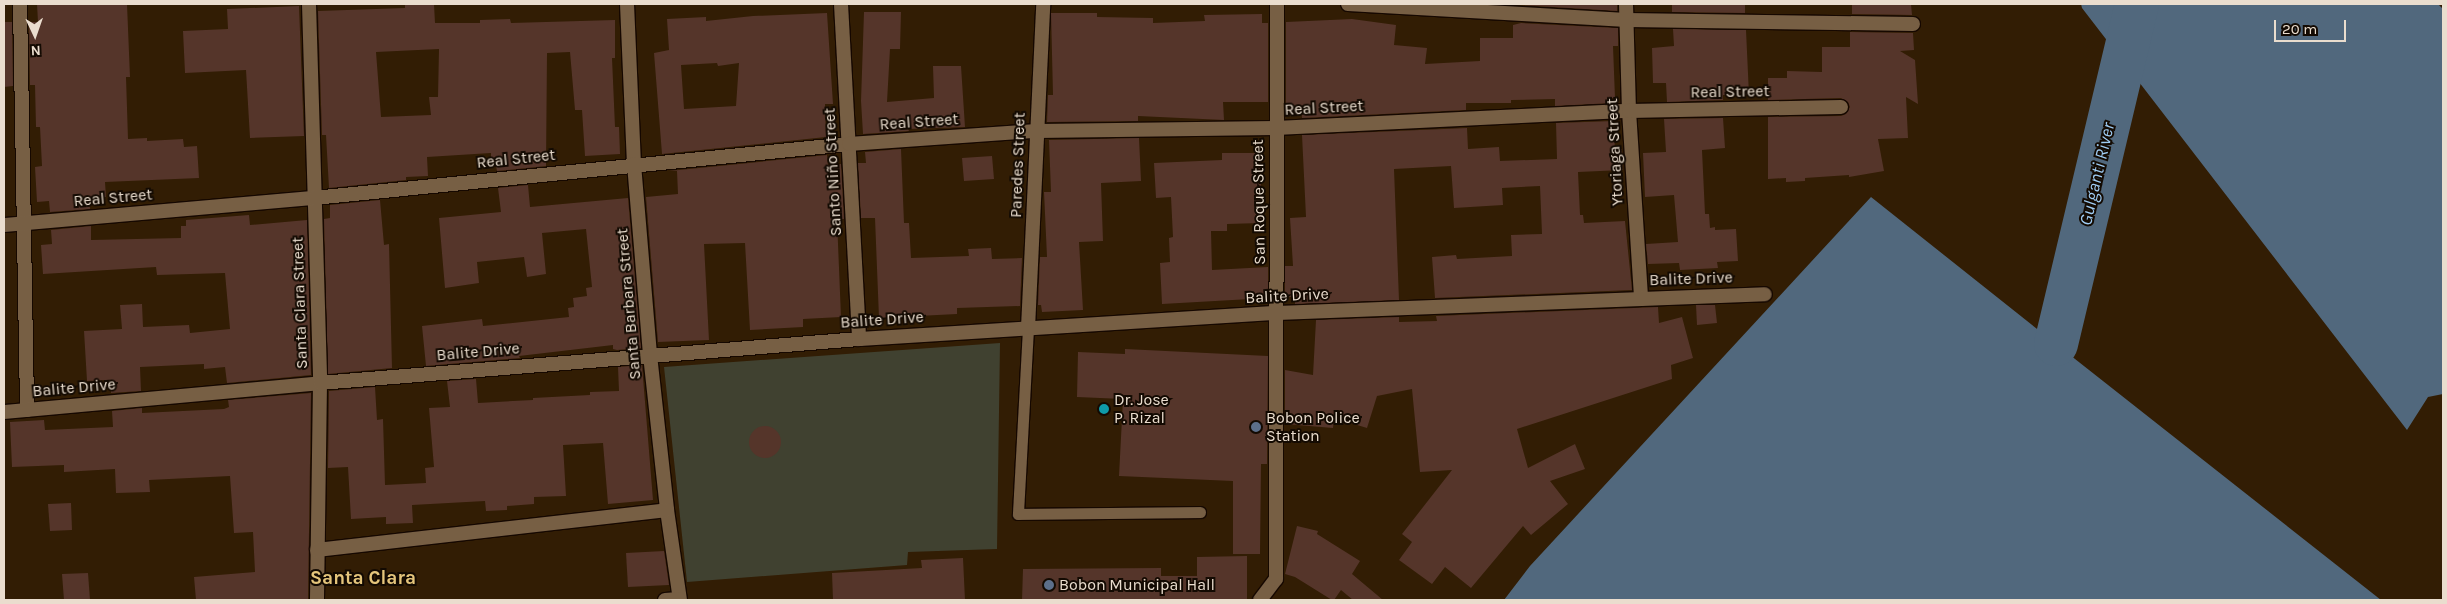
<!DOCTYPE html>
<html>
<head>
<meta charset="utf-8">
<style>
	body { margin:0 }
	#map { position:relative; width:2447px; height:604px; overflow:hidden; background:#321d04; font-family:Karla,sans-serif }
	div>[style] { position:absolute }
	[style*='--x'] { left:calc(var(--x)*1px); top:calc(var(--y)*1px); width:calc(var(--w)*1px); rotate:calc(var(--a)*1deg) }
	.green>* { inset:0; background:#404130 }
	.water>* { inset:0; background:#51687d }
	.river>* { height:44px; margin:-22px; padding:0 22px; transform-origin:22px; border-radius:22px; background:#51687d }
	.building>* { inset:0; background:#55352a }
	.round { border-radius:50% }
	.roads { filter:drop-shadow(1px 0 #160800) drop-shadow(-1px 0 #160800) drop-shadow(0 1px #160800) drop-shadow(0 -1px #160800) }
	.service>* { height:11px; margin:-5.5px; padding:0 5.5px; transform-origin:5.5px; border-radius:5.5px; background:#775f44 }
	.minor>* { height:14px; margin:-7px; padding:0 7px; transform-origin:7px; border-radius:7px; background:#775f44 }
	.dots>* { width:14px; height:14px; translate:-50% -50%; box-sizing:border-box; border:2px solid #130a02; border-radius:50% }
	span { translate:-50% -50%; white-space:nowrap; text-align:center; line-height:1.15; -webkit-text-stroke:4px #130a02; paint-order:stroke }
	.street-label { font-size:16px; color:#eaddce }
	.poi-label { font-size:16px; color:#eaddce }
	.left { translate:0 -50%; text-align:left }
	.water-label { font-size:18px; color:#9fccf3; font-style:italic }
	.quarter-label { font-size:19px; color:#e5c57b; font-weight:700 }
	.frame { position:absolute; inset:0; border:5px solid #eaddce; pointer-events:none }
	.north { position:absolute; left:10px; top:10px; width:50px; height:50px; -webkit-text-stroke:4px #130a02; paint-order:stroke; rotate:177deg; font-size:14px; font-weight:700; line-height:20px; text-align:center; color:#eaddce }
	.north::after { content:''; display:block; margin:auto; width:18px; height:22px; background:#eaddce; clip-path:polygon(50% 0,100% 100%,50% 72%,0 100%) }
	.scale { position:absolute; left:2274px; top:20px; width:72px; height:22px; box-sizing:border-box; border:2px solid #eaddce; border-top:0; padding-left:6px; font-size:15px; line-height:18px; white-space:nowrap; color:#eaddce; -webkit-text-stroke:4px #130a02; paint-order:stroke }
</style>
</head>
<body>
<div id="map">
	<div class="green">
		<i style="clip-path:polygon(1000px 343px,997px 549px,908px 552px,907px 565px,687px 582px,664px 367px)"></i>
	</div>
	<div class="water">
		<i style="clip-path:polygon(2081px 4px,2438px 4px,2443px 9px,2443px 394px,2428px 397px,2407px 430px,2082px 8px)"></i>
		<i style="clip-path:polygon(1871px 197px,2056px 344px,2381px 600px,1504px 600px,1530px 566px)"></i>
	</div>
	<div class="river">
		<i style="--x:2056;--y:344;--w:350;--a:-76.6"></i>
	</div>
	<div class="building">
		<i style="clip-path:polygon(37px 4px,127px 4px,130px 77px,126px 77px,128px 139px,147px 138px,147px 141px,183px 139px,184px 147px,197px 146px,199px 178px,105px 182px,106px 197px,89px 198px,90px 209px,50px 212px,49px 201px,37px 202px,35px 167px,42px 166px,40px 127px,36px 127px,35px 85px,30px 85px,29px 22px,38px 22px)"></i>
		<i style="clip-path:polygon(evenodd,405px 4px,434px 4px,435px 23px,480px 23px,480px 20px,510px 19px,511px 23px,615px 20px,615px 58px,612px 58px,615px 127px,619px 127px,620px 154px,585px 156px,582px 110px,575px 110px,570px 52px,547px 53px,546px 166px,497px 171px,496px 166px,491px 167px,491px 153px,427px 157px,428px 176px,406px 177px,406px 180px,329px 188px,326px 135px,322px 135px,318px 11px,405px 8px,405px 4px,439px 49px,438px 97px,429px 97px,431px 115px,381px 117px,376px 52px,439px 49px)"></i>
		<i style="clip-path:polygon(1522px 4px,1617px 4px,1617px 11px,1522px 5px)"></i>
		<i style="clip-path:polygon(1672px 4px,1745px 4px,1745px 13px,1672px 12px)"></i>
		<i style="clip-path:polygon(1852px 4px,1911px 4px,1912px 15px,1852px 14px)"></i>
		<i style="clip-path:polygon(299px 6px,304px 136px,250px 138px,246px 70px,185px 73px,183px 31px,228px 29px,227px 9px)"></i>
		<i style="clip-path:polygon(864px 12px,901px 12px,900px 49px,890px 49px,887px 102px,934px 98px,933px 66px,961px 66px,965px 127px,908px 129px,909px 131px,863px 134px,861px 101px)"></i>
		<i style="clip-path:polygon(evenodd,827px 13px,833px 104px,825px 104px,826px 137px,662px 154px,654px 53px,669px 50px,667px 19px,706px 17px,706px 21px,753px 16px,827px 13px,717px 63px,718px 66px,739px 63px,736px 106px,684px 109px,681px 65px,717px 63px)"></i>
		<i style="clip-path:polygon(1051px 13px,1097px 13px,1097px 17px,1153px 18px,1153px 23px,1205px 21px,1204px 15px,1262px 14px,1262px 23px,1268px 23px,1268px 102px,1223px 102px,1224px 120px,1138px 116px,1138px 121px,1047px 122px,1048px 95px,1053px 95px)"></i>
		<i style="clip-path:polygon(1352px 19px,1396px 25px,1394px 45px,1427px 48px,1425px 64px,1480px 61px,1480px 38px,1513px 38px,1513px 25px,1521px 23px,1618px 28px,1618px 46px,1613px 46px,1615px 98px,1612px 98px,1612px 103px,1555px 106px,1555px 99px,1511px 100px,1511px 103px,1466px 103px,1466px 110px,1302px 118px,1301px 109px,1286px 110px,1286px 22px)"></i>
		<i style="clip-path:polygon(4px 22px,12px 22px,13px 86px,4px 87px)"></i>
		<i style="clip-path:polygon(1673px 29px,1746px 30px,1749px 95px,1723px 95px,1723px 100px,1667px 102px,1666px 83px,1653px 83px,1652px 48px,1674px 46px)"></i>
		<i style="clip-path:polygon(1850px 32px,1913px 33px,1914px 50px,1900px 51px,1915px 60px,1918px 104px,1906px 97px,1908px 138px,1878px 139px,1884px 171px,1849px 177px,1849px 175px,1805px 178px,1805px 181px,1786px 182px,1786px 178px,1768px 179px,1768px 117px,1841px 116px,1846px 114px,1850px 107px,1848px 102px,1841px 98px,1768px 100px,1768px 78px,1787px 78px,1787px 71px,1822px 72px,1822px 47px,1850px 47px)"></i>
		<i style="clip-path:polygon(1723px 118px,1725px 148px,1702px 150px,1705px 214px,1709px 214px,1710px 228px,1715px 227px,1715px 230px,1736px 229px,1738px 261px,1717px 262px,1718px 268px,1680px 270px,1679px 263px,1648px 264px,1646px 244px,1678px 242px,1674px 195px,1645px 197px,1643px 153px,1666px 152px,1664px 119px)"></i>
		<i style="clip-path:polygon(1613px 121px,1615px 149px,1622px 149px,1623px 170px,1578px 172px,1580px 215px,1583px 215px,1584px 223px,1625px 221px,1632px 290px,1435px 298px,1432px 257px,1456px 255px,1457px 259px,1512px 256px,1511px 235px,1542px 234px,1540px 186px,1502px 188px,1503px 205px,1454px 208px,1451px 166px,1394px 169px,1399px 300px,1295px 304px,1295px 297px,1285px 297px,1285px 266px,1293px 266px,1290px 218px,1306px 217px,1302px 135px,1467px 128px,1468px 149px,1499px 147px,1500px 161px,1557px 159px,1556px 123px)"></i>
		<i style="clip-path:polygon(1139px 138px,1141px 181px,1101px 183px,1103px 241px,1079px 242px,1083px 310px,1042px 312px,1041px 305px,1038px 305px,1040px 257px,1047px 257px,1044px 192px,1051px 192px,1049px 140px)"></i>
		<i style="clip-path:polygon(901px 149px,904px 223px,909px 223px,911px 258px,969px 256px,968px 249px,991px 248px,992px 259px,1022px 258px,1020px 306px,957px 308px,957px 314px,879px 318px,875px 218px,861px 218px,858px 163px,866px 163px,865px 152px)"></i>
		<i style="clip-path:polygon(1222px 153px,1261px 153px,1261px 223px,1227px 224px,1227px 231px,1211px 231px,1212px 270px,1268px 267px,1268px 298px,1162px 304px,1160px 263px,1170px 262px,1169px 238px,1173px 237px,1171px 197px,1156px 198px,1154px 163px,1222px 160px)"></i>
		<i style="clip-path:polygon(827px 155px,828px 165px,841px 164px,844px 219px,837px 219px,841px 317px,803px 319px,803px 327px,750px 330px,745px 243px,704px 244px,709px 340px,658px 342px,646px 197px,678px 194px,677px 171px,669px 171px)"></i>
		<i style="clip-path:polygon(992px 156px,994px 179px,964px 181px,962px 158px)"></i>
		<i style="clip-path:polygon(528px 185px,530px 207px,628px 198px,641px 348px,617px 350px,613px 349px,613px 345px,519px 356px,520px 358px,426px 366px,422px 326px,482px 319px,483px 326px,569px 317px,568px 308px,574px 307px,573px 298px,587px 296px,586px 288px,592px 287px,586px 229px,542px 233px,546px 274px,527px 277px,524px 257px,477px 262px,479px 283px,445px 288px,439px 218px,501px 212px,498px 188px)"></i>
		<i style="clip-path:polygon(380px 200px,384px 245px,389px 244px,392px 368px,328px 374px,324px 219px,330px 218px,330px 205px)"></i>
		<i style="clip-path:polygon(249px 215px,250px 225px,307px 220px,311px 375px,227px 383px,225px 367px,204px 369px,204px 364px,140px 367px,141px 391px,111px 393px,111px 382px,107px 382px,107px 380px,87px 381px,84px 331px,122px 329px,120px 305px,142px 304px,143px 327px,189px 325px,190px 333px,230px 329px,225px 273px,157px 275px,156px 267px,43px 274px,41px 245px,52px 244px,51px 230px,91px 226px,91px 240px,181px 238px,181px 226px,186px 226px,186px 220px)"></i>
		<i style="clip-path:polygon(1696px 305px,1715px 305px,1717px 323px,1697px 325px)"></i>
		<i style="clip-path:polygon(1658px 307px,1659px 323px,1682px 317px,1693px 358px,1671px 365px,1672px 379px,1517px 429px,1528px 468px,1575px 444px,1585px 469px,1550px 481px,1568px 504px,1531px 535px,1523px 526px,1471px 588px,1445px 567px,1432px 584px,1399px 560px,1412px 542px,1402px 534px,1452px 470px,1420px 472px,1412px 389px,1377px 396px,1367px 428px,1334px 418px,1333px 428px,1285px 424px,1285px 370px,1313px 375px,1316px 320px,1399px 317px,1399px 322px,1437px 321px,1436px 316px)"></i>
		<i style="clip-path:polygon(1125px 349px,1268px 356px,1267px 464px,1261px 464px,1260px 554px,1233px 554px,1233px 481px,1119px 476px,1123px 399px,1077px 397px,1078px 352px,1125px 354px)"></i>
		<i style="clip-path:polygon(642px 365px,653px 500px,608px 504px,603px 443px,563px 445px,566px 496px,534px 497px,534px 504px,507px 506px,507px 510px,486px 511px,485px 501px,412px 505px,413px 523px,386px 524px,386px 517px,351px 519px,348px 467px,328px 468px,329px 391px,375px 387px,377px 420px,383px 419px,385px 485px,426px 483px,425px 468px,434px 467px,429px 408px,450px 407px,447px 381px,476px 379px,478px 403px,533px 400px,533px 398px,590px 395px,590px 392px,619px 391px,618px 367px)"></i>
		<i style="clip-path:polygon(311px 393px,308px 600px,196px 600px,194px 577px,255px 572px,253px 532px,234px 533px,230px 476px,149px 480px,150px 492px,116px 493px,115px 469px,64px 472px,64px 465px,12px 467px,10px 422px,44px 420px,45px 430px,113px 427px,112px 411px,142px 408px,142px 413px,224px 409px,229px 407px,228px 400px)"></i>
		<i class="round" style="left:749px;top:426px;width:32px;height:32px"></i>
		<i style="clip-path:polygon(71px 503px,72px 530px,50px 531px,48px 504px)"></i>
		<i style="clip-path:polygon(1297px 526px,1318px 531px,1317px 534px,1360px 561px,1352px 574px,1383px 600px,1353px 600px,1341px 590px,1334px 600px,1332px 600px,1295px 577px,1285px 574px)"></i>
		<i style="clip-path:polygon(664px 551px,669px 585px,628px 587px,626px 553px)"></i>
		<i style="clip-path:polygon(1247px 556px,1247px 600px,1022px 600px,1023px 569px,1161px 568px,1161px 576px,1197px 576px,1197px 557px)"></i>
		<i style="clip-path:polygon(963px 558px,965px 600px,833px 600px,832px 573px,922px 568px,921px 560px)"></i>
		<i style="clip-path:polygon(88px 573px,90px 600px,64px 600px,62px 574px)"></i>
	</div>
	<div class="roads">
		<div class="service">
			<i style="--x:1028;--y:328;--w:186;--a:93.1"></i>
			<i style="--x:1018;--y:514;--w:182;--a:-0.6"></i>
		</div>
		<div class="minor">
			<i style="--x:20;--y:4;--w:406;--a:89"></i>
			<i style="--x:309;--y:4;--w:379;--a:88.3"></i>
			<i style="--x:320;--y:383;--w:217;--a:90.8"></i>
			<i style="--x:627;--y:4;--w:160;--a:87.5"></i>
			<i style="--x:634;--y:164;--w:192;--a:85.2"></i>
			<i style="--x:650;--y:355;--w:156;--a:83.7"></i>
			<i style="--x:667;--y:510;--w:91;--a:81.8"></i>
			<i style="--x:841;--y:4;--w:335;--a:86.9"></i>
			<i style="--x:1348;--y:4;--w:279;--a:3.3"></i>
			<i style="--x:1627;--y:20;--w:286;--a:0.8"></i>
			<i style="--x:1626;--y:4;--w:107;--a:88.4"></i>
			<i style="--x:1629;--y:111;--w:188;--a:86.3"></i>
			<i style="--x:4;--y:225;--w:311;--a:-5"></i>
			<i style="--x:314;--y:198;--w:538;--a:-5.76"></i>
			<i style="--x:849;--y:144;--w:188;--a:-4"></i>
			<i style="--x:1037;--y:131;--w:239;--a:-0.7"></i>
			<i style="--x:1276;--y:128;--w:353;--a:-2.8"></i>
			<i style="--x:1629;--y:111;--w:212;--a:-1.1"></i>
			<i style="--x:1028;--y:328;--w:324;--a:-87.3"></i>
			<i style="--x:4;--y:412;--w:317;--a:-5.2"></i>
			<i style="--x:320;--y:383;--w:541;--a:-4.67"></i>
			<i style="--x:859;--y:339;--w:420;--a:-3.6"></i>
			<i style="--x:1278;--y:313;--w:487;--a:-2.2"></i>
			<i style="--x:317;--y:550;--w:352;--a:-6.5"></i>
			<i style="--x:665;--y:600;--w:14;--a:-4"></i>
			<i style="--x:1260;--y:600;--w:26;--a:-53"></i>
			<i style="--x:1276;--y:579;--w:575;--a:-89.9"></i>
		</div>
	</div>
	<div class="dots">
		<i style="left:1104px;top:409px;background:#0f9aa8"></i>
		<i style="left:1256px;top:427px;background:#5c6f8a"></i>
		<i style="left:1049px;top:585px;background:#5c6f8a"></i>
	</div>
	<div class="street-label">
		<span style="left:1730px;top:92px;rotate:-1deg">Real Street</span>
		<span style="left:1324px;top:108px;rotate:-3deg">Real Street</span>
		<span style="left:919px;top:122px;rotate:-4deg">Real Street</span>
		<span style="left:1615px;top:152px;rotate:-93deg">Ytoriaga Street</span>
		<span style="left:516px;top:159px;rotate:-6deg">Real Street</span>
		<span style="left:1018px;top:165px;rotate:-88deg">Paredes Street</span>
		<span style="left:833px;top:172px;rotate:-93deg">Santo Niño Street</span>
		<span style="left:113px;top:198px;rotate:-5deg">Real Street</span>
		<span style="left:1259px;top:202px;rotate:-91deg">San Roque Street</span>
		<span style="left:1691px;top:279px;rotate:-2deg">Balite Drive</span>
		<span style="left:1287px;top:296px;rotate:-3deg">Balite Drive</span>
		<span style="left:300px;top:303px;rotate:-92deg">Santa Clara Street</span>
		<span style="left:629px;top:304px;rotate:-95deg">Santa Barbara Street</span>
		<span style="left:882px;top:320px;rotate:-4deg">Balite Drive</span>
		<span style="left:478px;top:352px;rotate:-5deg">Balite Drive</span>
		<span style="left:74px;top:388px;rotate:-5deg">Balite Drive</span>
	</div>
	<div class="poi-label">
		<span class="left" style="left:1114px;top:409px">Dr. Jose<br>P. Rizal</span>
		<span class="left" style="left:1266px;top:427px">Bobon Police<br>Station</span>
		<span class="left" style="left:1059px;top:585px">Bobon Municipal Hall</span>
	</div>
	<div class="water-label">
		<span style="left:2097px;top:174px;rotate:-77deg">Gulganti River</span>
	</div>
	<div class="quarter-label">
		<span style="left:363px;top:579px">Santa Clara</span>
	</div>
	<div class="frame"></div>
	<div class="north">N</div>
	<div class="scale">20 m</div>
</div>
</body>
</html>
